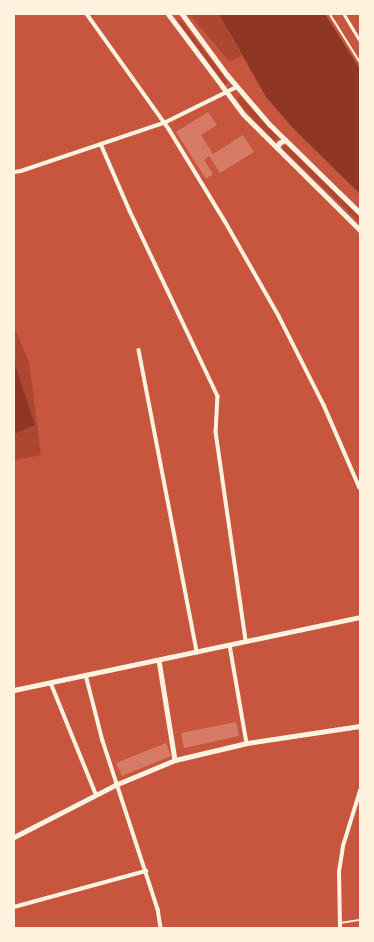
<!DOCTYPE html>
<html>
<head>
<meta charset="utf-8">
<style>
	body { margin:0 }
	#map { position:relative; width:374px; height:942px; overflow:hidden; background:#c8553d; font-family:Quicksand,sans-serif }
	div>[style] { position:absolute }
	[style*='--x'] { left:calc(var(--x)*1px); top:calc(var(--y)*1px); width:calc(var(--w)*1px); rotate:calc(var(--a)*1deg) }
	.green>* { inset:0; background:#ae4732 }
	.water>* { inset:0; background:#8f3625 }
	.building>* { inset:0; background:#d67c66 }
	.path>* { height:1.5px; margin:-0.75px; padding:0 0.75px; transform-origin:0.75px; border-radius:0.75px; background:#fff3e0 }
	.service>* { height:2px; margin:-1px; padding:0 1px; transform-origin:1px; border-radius:1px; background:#fff3e0 }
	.pedestrian>* { height:2.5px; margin:-1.25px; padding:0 1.25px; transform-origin:1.25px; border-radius:1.25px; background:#fff3e0 }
	.minor>* { height:3.5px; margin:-1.75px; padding:0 1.75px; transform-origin:1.75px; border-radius:1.75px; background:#fff3e0 }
	.tertiary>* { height:4.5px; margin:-2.25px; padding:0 2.25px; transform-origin:2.25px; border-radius:2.25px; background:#fff3e0 }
	.secondary>* { height:5px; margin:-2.5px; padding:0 2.5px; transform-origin:2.5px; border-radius:2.5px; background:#fff3e0 }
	span { translate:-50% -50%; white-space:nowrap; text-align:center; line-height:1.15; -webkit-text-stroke:4px #fff3e0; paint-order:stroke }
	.frame { position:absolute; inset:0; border:15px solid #fff3e0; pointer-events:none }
</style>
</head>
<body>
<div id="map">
	<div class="green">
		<i style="clip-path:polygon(189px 14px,219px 14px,242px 56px,229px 61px)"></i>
		<i style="clip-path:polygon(180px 19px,222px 74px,227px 82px,227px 84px,224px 84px,178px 21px)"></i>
		<i style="clip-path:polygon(238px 96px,241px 97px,279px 138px,275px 142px,247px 112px,237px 100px)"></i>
		<i style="clip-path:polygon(284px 145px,288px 147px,360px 217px,360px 223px,284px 150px,283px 147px)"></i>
		<i style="clip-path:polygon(14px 327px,29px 362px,41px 455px,14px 460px)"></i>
	</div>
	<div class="water">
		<i style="clip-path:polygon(219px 14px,325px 14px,360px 69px,360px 194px,293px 128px,266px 97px)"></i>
		<i style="clip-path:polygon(14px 362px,35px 425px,14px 434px)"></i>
	</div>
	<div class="building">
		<i style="clip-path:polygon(208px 112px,217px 125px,201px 135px,213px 154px,243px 135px,254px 152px,220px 173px,209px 156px,204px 160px,213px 174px,206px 179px,176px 132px)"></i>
		<i style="clip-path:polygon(236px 722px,239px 736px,184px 748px,181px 733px)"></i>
		<i style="clip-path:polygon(166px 743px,171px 756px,122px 776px,116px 763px)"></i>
	</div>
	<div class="path">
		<i style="--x:330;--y:14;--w:57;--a:58"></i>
	</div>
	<div class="service">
		<i style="--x:340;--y:923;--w:20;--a:-9"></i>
	</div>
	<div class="pedestrian">
		<i style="--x:344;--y:14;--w:31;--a:59"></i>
	</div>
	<div class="minor">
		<i style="--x:87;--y:14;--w:141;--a:54.5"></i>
		<i style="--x:169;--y:129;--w:108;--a:58.7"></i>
		<i style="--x:225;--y:221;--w:109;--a:60.4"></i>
		<i style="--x:279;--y:316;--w:100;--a:63.2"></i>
		<i style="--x:324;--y:405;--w:90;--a:66.6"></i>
		<i style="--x:101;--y:144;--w:73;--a:66.6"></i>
		<i style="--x:130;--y:211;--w:205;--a:64.6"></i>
		<i style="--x:218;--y:396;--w:36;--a:93"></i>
		<i style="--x:216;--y:432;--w:211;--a:81.8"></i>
		<i style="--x:14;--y:172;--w:7;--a:-8"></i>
		<i style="--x:21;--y:171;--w:151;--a:-18.6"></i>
		<i style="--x:164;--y:123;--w:81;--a:-26.3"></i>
		<i style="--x:139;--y:350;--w:308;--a:79.1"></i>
		<i style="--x:230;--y:645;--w:99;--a:80.2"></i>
		<i style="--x:86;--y:675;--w:68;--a:75.6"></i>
		<i style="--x:103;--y:741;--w:177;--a:71.9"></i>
		<i style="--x:158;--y:909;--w:19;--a:81"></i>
		<i style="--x:51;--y:683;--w:120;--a:67.9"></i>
		<i style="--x:14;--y:907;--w:137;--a:-15.3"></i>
		<i style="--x:340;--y:928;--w:56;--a:-91"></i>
		<i style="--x:339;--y:872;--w:26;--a:-81"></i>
		<i style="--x:343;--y:846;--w:58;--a:-72.8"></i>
	</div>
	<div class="tertiary">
		<i style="--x:159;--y:660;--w:101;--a:80.9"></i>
		<i style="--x:14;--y:690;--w:354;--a:-11.9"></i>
	</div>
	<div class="secondary">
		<i style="--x:168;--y:14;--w:125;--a:53.1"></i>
		<i style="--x:243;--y:114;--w:165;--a:44.8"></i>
		<i style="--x:182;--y:14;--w:76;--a:53.6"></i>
		<i style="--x:227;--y:75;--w:65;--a:49.4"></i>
		<i style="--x:269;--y:124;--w:127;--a:44.4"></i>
		<i style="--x:277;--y:148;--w:5;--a:-68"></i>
		<i style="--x:279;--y:143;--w:7;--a:-27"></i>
		<i style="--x:14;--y:837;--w:114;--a:-27.2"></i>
		<i style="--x:115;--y:785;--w:65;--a:-22.6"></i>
		<i style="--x:175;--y:760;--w:74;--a:-13.3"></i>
		<i style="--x:247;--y:743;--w:114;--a:-8.6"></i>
	</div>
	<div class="frame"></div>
</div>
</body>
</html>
